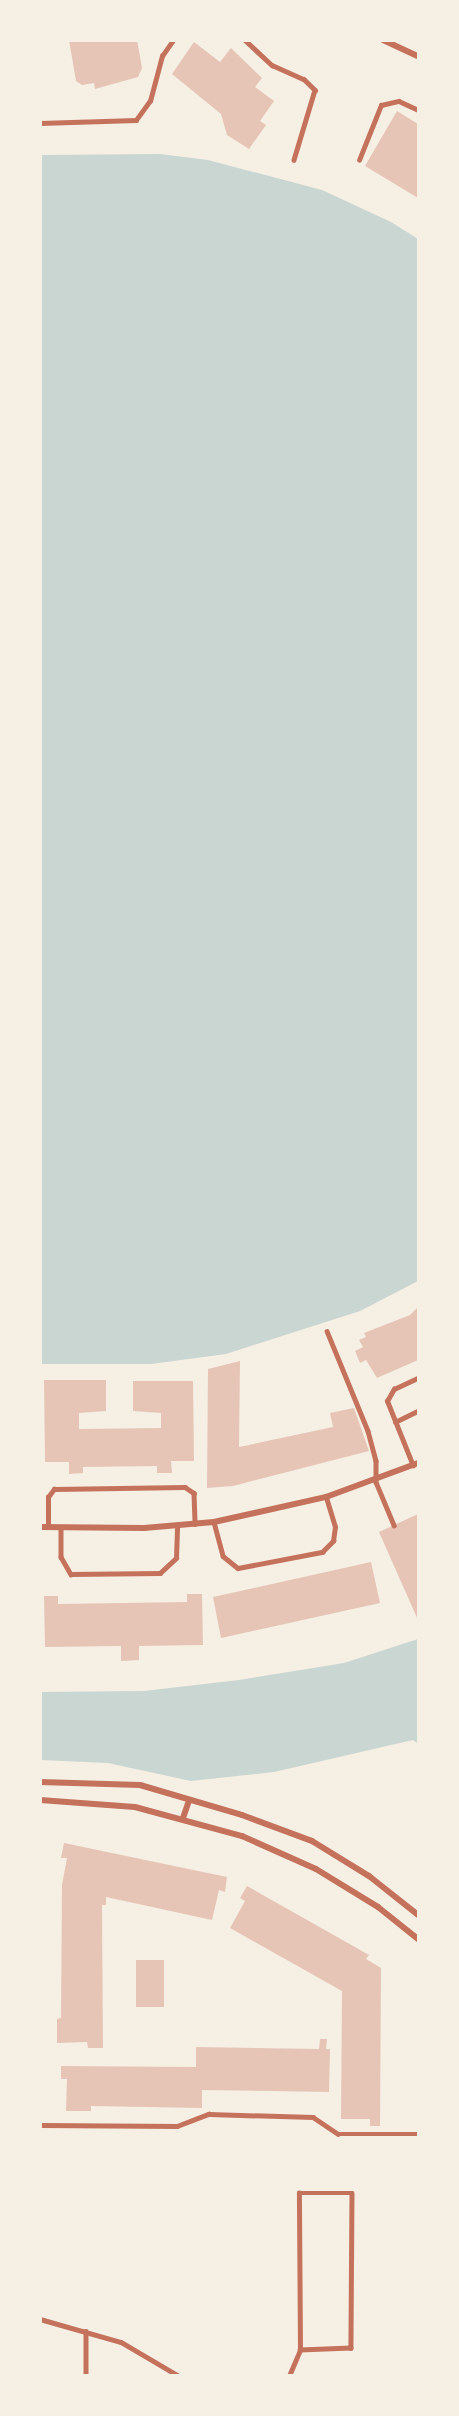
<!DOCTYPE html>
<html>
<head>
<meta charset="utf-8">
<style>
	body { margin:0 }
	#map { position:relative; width:459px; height:2416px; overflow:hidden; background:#f6efe4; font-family:Poppins,sans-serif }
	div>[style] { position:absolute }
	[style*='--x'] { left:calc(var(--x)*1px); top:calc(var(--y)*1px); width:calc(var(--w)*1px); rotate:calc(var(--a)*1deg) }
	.water>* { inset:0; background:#c9d6d2 }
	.building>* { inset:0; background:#e6c5b7 }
	.service>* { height:4.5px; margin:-2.25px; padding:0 2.25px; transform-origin:2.25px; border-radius:2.25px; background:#c5725c }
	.minor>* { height:6px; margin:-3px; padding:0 3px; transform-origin:3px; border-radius:3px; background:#c5725c }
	span { translate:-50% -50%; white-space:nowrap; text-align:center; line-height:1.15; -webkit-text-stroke:6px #f6efe4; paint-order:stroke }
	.frame { position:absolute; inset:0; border:42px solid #f6efe4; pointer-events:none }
</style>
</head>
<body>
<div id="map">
	<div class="water">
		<i style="clip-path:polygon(160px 154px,208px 160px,322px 190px,391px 222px,418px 239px,418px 1281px,360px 1311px,226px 1354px,151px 1364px,41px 1364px,41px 155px)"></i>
		<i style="clip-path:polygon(418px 1639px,418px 1744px,413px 1740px,274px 1772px,191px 1781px,108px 1763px,41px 1760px,41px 1692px,144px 1691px,239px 1680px,344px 1663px)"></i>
	</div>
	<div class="building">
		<i style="clip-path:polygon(69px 40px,137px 40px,142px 68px,138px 77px,95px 89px,94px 83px,82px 85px,76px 81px)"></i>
		<i style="clip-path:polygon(194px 42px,220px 62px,231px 48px,262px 78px,255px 87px,274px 101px,260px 121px,266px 125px,249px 149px,227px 135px,221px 114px,172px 74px)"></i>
		<i style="clip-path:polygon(397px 111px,418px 124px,418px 198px,365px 166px)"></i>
		<i style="clip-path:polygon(417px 1308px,418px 1360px,377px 1378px,366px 1360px,360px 1363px,355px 1351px,363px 1347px,359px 1340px,366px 1337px,364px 1333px,410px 1315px)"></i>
		<i style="clip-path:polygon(240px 1361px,239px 1447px,333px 1427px,330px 1413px,354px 1408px,369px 1451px,233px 1486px,207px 1488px,208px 1369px)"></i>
		<i style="clip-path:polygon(44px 1380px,106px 1380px,106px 1411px,79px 1413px,79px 1429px,161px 1428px,161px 1413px,133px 1411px,133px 1381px,193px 1381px,194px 1461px,171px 1461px,172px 1473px,157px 1473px,157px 1466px,83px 1467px,83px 1473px,69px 1474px,69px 1462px,45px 1462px)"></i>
		<i style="clip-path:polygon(418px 1514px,418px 1620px,379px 1532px)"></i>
		<i style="clip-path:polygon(371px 1562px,380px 1603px,221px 1638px,213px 1597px)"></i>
		<i style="clip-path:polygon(187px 1594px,202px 1594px,203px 1645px,139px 1646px,139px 1660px,121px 1661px,121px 1646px,45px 1647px,44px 1596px,58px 1596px,58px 1604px,187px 1602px)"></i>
		<i style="clip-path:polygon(64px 1843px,227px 1877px,225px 1892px,219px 1890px,212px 1920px,106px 1897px,106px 1905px,102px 1905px,103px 2048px,88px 2048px,87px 2042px,57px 2043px,57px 2019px,61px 2018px,62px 1885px,67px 1858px,61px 1858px)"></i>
		<i style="clip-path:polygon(247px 1886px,369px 1955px,366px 1959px,381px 1968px,380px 2126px,370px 2126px,370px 2119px,341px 2119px,342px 1991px,230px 1928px,245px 1901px,240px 1898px)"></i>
		<i style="clip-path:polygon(136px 1960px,164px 1960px,164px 2007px,136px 2007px)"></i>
		<i style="clip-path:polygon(320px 2039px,327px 2039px,326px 2049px,330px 2049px,329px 2092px,202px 2090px,202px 2108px,91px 2106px,91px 2111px,66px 2111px,67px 2079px,61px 2079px,61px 2066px,196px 2067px,196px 2047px,319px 2049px)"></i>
	</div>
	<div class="service">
		<i style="--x:245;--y:40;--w:37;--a:43"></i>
		<i style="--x:272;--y:65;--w:35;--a:24"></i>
		<i style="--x:304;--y:79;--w:16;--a:45"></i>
		<i style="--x:315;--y:90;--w:73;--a:106.7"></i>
		<i style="--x:40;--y:123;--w:96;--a:-1.8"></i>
		<i style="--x:136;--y:120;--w:24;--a:-54"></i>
		<i style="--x:150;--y:101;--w:47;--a:-75.1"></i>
		<i style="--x:162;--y:56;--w:19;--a:-55"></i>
		<i style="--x:359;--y:160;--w:59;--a:-68.2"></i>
		<i style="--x:381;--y:105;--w:18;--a:-13"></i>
		<i style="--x:399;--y:101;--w:21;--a:25"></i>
		<i style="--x:327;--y:1331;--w:108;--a:67.7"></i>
		<i style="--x:368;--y:1431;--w:31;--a:75"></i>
		<i style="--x:376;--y:1461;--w:21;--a:90"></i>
		<i style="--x:376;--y:1482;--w:47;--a:67.3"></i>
		<i style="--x:395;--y:1422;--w:25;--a:-26"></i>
		<i style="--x:413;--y:1466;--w:70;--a:-111.8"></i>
		<i style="--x:387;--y:1401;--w:14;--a:-60"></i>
		<i style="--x:394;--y:1389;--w:26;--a:-25"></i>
		<i style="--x:214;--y:1522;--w:35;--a:75"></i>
		<i style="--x:223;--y:1556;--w:19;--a:39"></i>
		<i style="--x:238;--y:1568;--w:86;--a:-10.8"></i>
		<i style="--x:322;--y:1552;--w:16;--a:-45"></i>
		<i style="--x:333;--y:1541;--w:14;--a:-82"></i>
		<i style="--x:335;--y:1527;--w:31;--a:-107"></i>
		<i style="--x:48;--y:1527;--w:30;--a:-90"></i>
		<i style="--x:48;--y:1497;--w:10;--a:-53"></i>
		<i style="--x:54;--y:1489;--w:131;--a:-0.9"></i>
		<i style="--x:185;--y:1487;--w:11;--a:34"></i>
		<i style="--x:194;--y:1493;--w:31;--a:88"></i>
		<i style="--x:61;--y:1527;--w:30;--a:90"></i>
		<i style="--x:61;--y:1557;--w:20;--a:60"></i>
		<i style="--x:71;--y:1574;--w:89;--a:-0.6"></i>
		<i style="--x:160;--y:1573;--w:22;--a:-43"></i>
		<i style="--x:176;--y:1558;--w:32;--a:-88"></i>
		<i style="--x:40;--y:2125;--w:137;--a:0.4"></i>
		<i style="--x:177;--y:2126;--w:34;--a:-21"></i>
		<i style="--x:209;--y:2114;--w:104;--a:1.7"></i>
		<i style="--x:313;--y:2117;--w:30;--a:34"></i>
		<i style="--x:338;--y:2134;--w:80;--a:0"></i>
		<i style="--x:40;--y:2319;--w:84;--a:15.9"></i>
		<i style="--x:121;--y:2342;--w:67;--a:30.4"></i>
		<i style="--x:86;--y:2331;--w:45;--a:90"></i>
		<i style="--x:289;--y:2376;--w:28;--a:-67"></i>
		<i style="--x:300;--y:2350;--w:157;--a:-90.4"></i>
		<i style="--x:299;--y:2193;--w:53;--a:0"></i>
		<i style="--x:352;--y:2193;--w:155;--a:90.4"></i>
		<i style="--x:351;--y:2348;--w:51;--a:177.8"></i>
	</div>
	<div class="minor">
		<i style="--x:383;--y:40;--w:38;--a:25"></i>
		<i style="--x:40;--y:1527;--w:104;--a:0.6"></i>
		<i style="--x:144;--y:1528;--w:70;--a:-4.9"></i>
		<i style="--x:214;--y:1522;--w:115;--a:-12.6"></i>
		<i style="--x:326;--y:1497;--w:98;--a:-20.3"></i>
		<i style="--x:40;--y:1782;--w:100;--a:1.7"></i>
		<i style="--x:140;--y:1785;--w:106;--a:16.4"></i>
		<i style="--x:242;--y:1815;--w:75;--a:20.4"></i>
		<i style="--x:312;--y:1841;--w:67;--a:31.6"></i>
		<i style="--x:369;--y:1876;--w:63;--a:38.5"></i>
		<i style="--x:40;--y:1800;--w:95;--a:4.2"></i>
		<i style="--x:135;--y:1807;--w:111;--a:15.2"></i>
		<i style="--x:242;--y:1836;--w:81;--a:24"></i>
		<i style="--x:316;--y:1869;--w:73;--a:31.5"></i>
		<i style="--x:378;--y:1907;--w:51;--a:38.7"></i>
		<i style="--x:183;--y:1818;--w:18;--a:-71"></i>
	</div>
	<div class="frame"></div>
</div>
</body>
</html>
